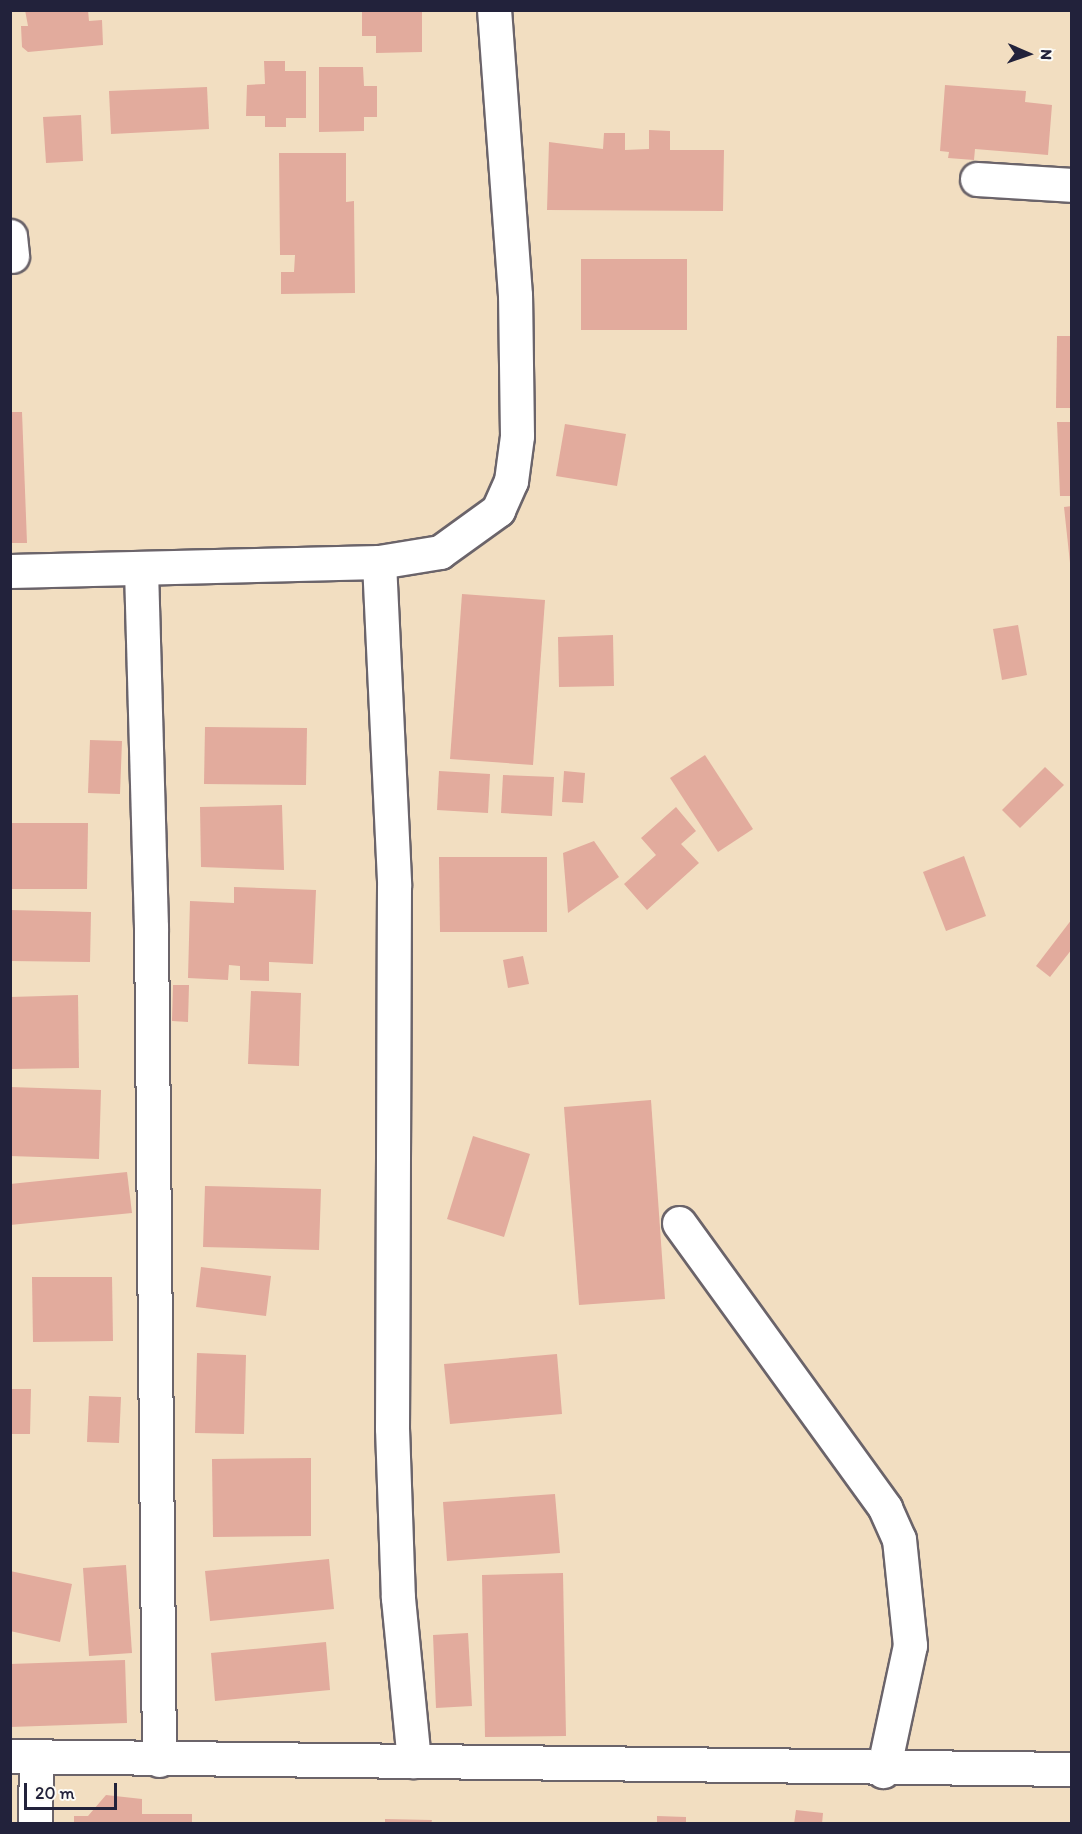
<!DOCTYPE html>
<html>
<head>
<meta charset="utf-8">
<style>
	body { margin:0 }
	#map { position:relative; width:1082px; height:1834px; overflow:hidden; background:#f2dec1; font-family:Itim,sans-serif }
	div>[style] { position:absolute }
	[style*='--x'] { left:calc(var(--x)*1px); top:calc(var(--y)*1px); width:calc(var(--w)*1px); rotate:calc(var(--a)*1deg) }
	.building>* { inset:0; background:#e2ab9d }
	.roads { filter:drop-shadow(2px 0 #6b646a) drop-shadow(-2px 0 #6b646a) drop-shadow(0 2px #6b646a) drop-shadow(0 -2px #6b646a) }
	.minor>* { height:33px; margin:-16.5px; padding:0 16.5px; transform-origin:16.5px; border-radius:16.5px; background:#fff }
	span { translate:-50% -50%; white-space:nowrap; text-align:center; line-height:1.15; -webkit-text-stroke:4.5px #fdfcf7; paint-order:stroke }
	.frame { position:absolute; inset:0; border:12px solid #22223b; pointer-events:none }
	.north { position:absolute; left:998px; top:24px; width:60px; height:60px; -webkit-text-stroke:4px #fdfcf7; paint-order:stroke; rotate:92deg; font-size:16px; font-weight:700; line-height:24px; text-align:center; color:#22223b }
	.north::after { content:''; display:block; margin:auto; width:21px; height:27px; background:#22223b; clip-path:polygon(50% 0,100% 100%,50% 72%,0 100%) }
	.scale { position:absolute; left:24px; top:1783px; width:93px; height:27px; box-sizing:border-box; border:3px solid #22223b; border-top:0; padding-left:8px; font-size:18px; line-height:21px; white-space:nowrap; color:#22223b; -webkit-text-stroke:4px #fdfcf7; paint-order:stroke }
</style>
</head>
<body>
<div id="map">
	<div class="building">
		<i style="clip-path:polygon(25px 10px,88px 10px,89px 21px,102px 20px,103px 45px,28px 52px,22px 47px,21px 26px,28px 26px)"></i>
		<i style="clip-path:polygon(362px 10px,422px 10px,422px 52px,376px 53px,376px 36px,362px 36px)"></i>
		<i style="clip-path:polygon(264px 61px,285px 61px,285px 71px,306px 71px,306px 118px,286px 118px,286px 127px,265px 127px,265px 116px,246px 116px,247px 85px,265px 84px)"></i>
		<i style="clip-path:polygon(319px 67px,363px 67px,364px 86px,377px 86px,377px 117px,364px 117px,364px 131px,319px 132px)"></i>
		<i style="clip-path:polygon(945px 85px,1026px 91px,1025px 102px,1052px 105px,1048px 155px,975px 149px,974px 160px,948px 158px,949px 152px,940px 151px)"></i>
		<i style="clip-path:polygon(207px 87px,209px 129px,111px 134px,109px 91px)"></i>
		<i style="clip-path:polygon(81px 115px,83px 161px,46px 163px,43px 117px)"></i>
		<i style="clip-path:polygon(649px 130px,670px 131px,670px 150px,724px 150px,723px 211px,547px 210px,549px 142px,603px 149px,604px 133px,625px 133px,625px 150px,649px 149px)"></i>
		<i style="clip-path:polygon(279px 153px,346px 153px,346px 202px,354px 201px,355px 293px,281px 294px,281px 272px,294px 272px,295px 255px,280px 255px)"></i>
		<i style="clip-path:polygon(581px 259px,687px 259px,687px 330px,581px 330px)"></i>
		<i style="clip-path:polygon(1057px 336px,1072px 336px,1072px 408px,1056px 408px)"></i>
		<i style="clip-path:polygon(10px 412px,22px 412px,27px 543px,10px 543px)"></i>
		<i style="clip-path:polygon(1057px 422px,1072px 422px,1072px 496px,1060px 496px)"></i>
		<i style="clip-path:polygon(565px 424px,626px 434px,617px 486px,556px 476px)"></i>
		<i style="clip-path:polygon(1072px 506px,1072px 563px,1070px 563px,1064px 507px)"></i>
		<i style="clip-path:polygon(462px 594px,545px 600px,533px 765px,450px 759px)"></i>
		<i style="clip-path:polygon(1018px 625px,1027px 675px,1002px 680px,993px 629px)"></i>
		<i style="clip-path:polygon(613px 635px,614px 686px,559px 687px,558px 637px)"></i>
		<i style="clip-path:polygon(205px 727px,307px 728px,306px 785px,204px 784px)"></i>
		<i style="clip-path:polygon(90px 740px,122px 741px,120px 794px,88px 793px)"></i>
		<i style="clip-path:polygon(705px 755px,753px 829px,718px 852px,670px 778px)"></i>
		<i style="clip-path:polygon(1045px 767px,1064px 785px,1020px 828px,1002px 810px)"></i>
		<i style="clip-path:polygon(439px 771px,490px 774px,488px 813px,437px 810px)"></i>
		<i style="clip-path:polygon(564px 771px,585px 773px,583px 803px,562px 802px)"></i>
		<i style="clip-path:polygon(503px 775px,554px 777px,552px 816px,501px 813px)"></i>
		<i style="clip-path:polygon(282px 805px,284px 870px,201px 867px,200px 807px)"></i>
		<i style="clip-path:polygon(676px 807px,696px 831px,681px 844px,699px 863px,647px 910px,624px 884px,656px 855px,641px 838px)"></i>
		<i style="clip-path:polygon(10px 823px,88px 823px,87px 889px,10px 889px)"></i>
		<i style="clip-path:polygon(594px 841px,619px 877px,568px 913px,563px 853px)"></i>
		<i style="clip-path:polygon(964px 856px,986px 916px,946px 931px,923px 872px)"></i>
		<i style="clip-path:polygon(439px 857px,547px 857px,547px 932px,440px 932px)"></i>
		<i style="clip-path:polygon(234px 887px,316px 890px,313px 964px,269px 962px,269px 981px,240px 980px,240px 966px,229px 965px,228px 980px,188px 978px,190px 901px,234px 903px)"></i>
		<i style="clip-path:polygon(10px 910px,91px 912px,90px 962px,10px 961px)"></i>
		<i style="clip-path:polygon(1072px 919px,1072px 949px,1050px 977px,1036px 966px)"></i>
		<i style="clip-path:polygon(523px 956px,529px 984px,508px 988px,503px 960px)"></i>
		<i style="clip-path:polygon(173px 985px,189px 985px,188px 1022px,172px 1021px)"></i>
		<i style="clip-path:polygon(251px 991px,301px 993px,299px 1066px,248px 1064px)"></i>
		<i style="clip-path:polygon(78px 995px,79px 1068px,10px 1069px,10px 997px)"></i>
		<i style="clip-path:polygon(10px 1087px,101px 1090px,99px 1159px,10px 1156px)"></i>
		<i style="clip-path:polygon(651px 1100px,665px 1299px,579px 1305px,564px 1107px)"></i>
		<i style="clip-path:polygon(473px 1136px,530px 1154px,504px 1237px,447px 1219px)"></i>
		<i style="clip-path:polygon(127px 1172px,132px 1213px,10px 1225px,10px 1184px)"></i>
		<i style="clip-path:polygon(205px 1186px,321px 1189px,319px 1250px,203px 1247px)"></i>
		<i style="clip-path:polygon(201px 1267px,271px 1276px,266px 1316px,196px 1307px)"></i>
		<i style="clip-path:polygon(32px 1277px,112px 1277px,113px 1341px,33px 1342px)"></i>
		<i style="clip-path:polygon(197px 1353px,246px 1355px,244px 1434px,195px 1433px)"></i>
		<i style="clip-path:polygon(557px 1354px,562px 1414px,450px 1424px,444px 1364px)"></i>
		<i style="clip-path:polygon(10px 1389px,31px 1389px,30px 1434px,10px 1434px)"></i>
		<i style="clip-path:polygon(89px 1396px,121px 1397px,119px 1443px,87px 1442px)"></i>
		<i style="clip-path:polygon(311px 1458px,311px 1536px,213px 1537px,212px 1459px)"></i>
		<i style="clip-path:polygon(555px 1494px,560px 1553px,447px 1561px,443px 1502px)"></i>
		<i style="clip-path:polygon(329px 1559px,334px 1609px,210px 1621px,205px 1571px)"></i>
		<i style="clip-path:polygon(126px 1565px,132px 1653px,89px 1656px,83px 1568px)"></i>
		<i style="clip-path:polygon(10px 1571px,72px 1584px,60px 1642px,10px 1631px)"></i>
		<i style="clip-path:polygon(563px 1573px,566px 1736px,485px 1737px,482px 1575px)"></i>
		<i style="clip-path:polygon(468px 1633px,472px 1706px,436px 1708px,433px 1635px)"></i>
		<i style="clip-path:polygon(326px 1642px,330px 1690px,215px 1701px,211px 1653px)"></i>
		<i style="clip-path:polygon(125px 1660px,127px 1723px,10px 1727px,10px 1664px)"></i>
		<i style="clip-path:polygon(106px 1795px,142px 1799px,142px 1814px,192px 1814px,192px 1824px,74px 1824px,74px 1816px,88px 1816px)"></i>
		<i style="clip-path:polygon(796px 1810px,823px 1813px,822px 1824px,794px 1824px)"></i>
		<i style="clip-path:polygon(657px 1816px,686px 1817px,686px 1824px,657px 1824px)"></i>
		<i style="clip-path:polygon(385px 1819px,432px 1820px,431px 1824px,385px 1824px)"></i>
	</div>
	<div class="roads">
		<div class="minor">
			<i style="--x:977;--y:179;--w:95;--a:3.6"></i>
			<i style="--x:10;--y:236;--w:20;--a:84"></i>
			<i style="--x:379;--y:562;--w:324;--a:87.3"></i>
			<i style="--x:394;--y:886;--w:542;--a:90.21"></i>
			<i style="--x:392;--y:1428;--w:170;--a:88"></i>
			<i style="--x:398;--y:1598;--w:164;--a:84.4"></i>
			<i style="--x:141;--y:569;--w:358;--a:88.4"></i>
			<i style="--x:151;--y:927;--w:833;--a:89.45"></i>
			<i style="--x:10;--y:571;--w:369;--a:-1.4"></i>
			<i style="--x:379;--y:562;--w:62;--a:-9.3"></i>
			<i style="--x:440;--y:552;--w:72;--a:-35.9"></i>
			<i style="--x:498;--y:510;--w:32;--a:-66"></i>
			<i style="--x:511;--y:481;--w:45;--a:-82.4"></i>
			<i style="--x:517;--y:436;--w:141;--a:-90.8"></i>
			<i style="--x:515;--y:295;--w:286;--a:-94.2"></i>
			<i style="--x:679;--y:1223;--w:352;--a:54.1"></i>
			<i style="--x:885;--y:1508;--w:34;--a:66"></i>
			<i style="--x:899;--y:1539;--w:107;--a:84.1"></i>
			<i style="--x:910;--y:1645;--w:129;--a:102.1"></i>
			<i style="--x:10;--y:1756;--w:1062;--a:0.7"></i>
			<i style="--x:35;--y:1824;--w:68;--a:-89.2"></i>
		</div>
	</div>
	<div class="frame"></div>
	<div class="north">N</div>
	<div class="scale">20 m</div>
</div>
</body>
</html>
